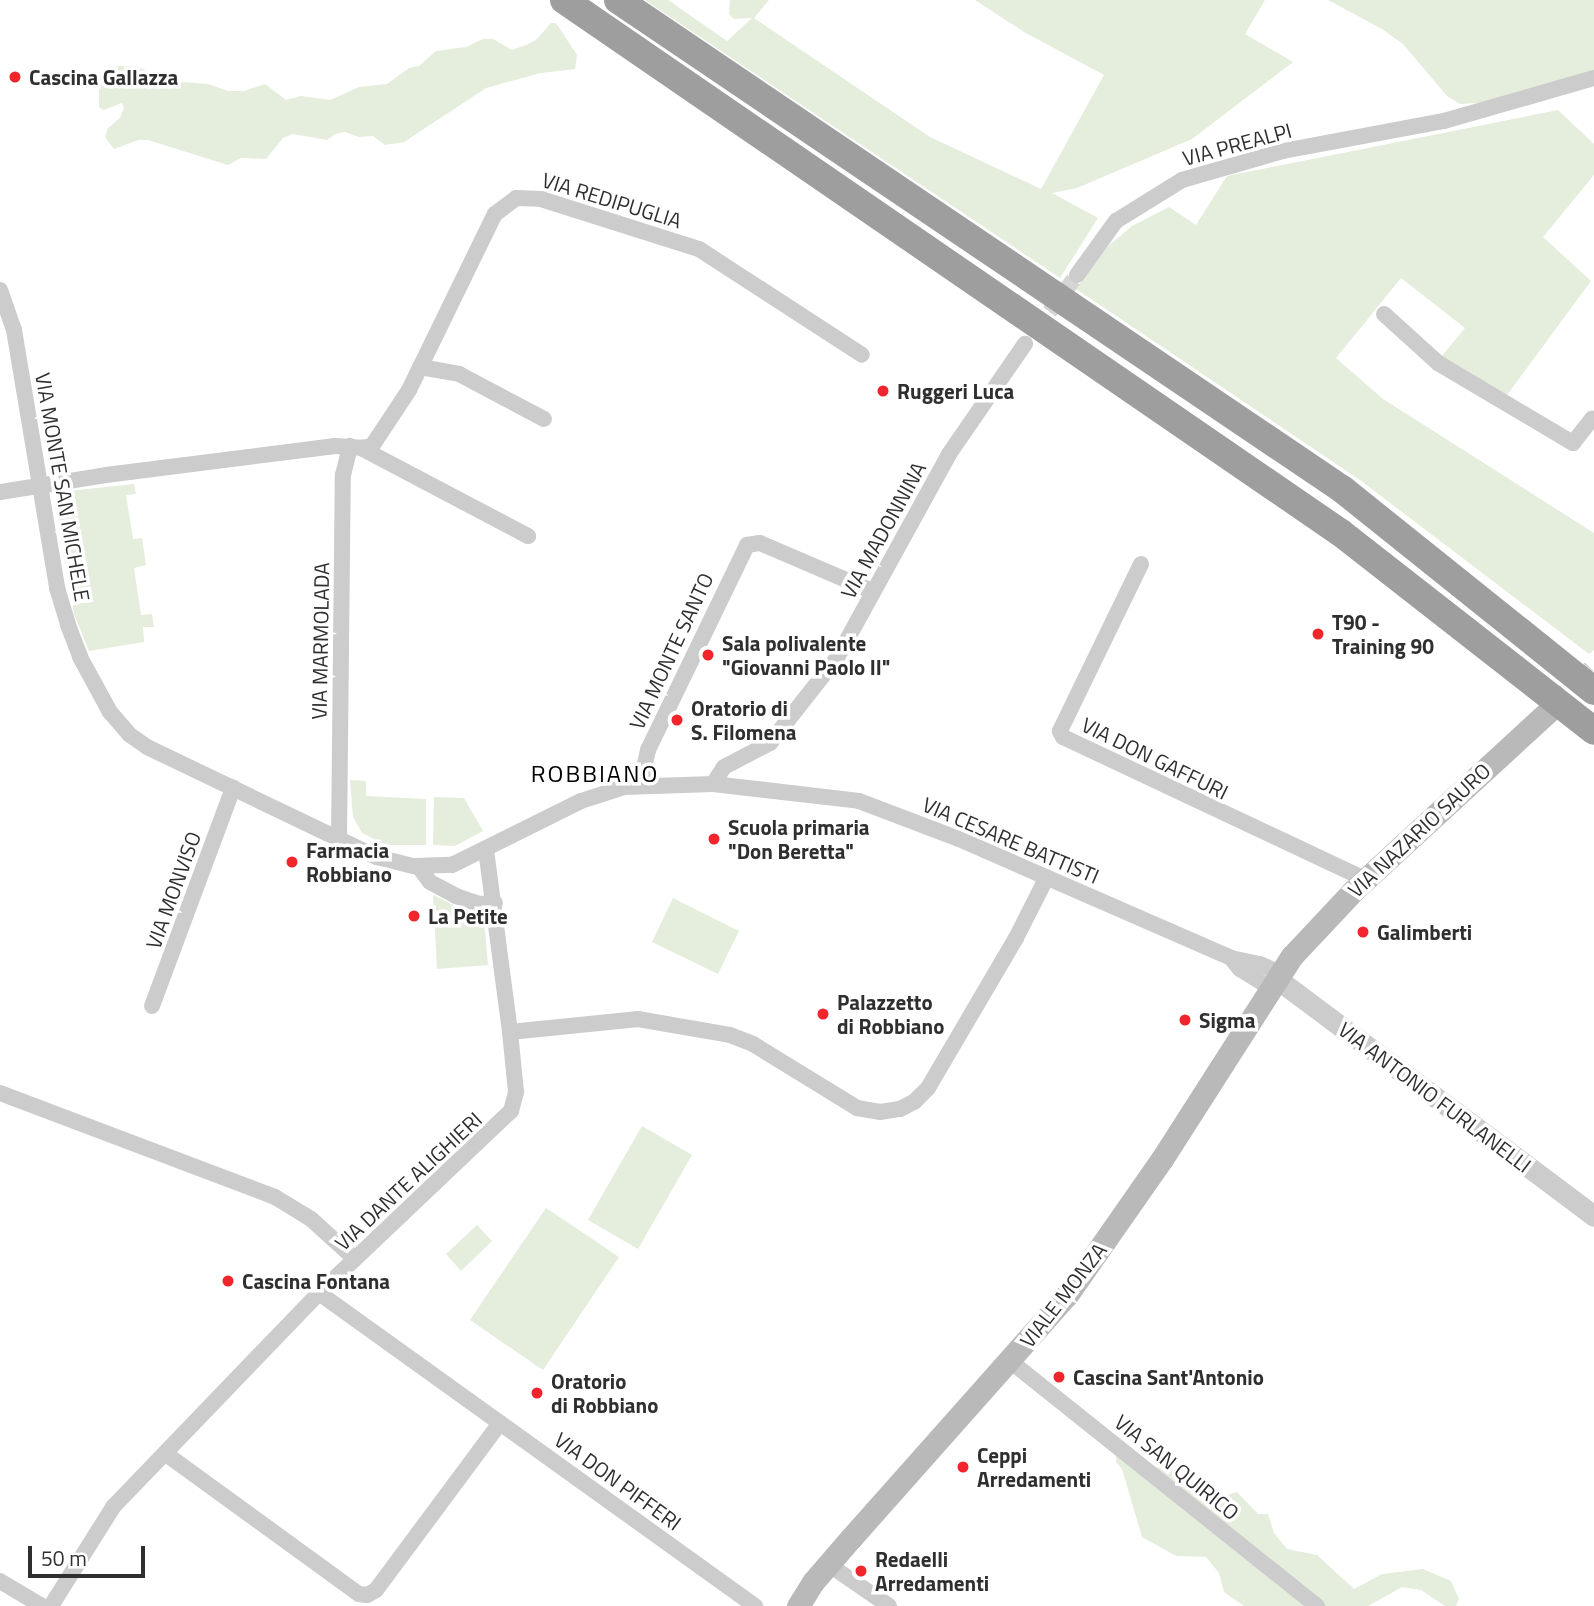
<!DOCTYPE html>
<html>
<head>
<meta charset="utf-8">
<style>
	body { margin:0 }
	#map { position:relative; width:1594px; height:1606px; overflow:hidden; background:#fff; font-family:"Titillium Web",sans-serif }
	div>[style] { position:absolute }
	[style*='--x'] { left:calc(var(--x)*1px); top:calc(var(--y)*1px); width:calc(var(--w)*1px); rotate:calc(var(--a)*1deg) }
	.green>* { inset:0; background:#e5eddc }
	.minor-tunnel>* { height:16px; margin-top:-8px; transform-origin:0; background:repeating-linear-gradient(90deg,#d5d5d5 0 16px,transparent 0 24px) }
	.secondary-tunnel>* { height:23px; margin-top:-11.5px; transform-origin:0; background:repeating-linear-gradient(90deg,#d5d5d5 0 23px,transparent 0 34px) }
	.minor>* { height:16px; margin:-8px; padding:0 8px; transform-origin:8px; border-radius:8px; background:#ccc }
	.tertiary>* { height:21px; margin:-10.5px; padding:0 10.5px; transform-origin:10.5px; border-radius:10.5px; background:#ccc }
	.secondary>* { height:23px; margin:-11.5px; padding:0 11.5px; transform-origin:11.5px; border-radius:11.5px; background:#b9b9b9 }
	.trunk>* { height:28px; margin:-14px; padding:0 14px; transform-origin:14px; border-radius:14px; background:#9e9e9e }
	.dots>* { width:19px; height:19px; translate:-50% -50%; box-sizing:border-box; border:4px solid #fff; border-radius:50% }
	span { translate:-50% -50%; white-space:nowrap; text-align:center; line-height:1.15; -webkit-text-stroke:7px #fff; paint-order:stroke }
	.poi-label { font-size:21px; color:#2f2f2f; font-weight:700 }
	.left { translate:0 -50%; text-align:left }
	.street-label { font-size:21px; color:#2f2f2f }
	.quarter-label { font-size:24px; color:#000; letter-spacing:2px }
	.scale { position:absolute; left:28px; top:1546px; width:117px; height:32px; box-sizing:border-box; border:4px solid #2f2f2f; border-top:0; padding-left:9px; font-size:21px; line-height:24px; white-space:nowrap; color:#2f2f2f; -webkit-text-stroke:5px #fff; paint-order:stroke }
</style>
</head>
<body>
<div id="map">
	<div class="green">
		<i style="clip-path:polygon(645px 0,668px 0,727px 41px,752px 18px,734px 19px,729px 14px,730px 0,769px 0,754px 18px,930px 137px,1041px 189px,1104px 75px,1024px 32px,975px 0,1265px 0,1245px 34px,1293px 62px,1192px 139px,1077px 188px,1052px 193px,1098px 218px,1060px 278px)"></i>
		<i style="clip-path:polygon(1328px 0,1594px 0,1594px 70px,1494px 102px,1460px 104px,1447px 96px,1403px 44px,1382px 29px)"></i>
		<i style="clip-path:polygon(551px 23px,556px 23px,577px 55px,575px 69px,540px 73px,486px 88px,404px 142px,385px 145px,373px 136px,359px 137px,345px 132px,335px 134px,327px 140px,293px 134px,283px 138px,266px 159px,241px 158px,228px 165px,148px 140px,138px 140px,114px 149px,105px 137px,108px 128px,120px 118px,124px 108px,122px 103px,103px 110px,99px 107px,99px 76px,104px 70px,119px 66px,136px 66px,169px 81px,208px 84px,228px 91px,244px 91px,265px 84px,286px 100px,301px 96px,330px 100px,359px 87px,387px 84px,409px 68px,419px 66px,436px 51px,466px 47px,483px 39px,493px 39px,512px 50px,526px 45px,536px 40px)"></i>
		<i style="clip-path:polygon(1558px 110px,1594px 144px,1594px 175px,1543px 237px,1591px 281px,1507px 395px,1502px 395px,1441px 357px,1465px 328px,1401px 278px,1336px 358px,1383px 399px,1594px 533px,1594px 650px,1589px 654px,1360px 480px,1076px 289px,1107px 247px,1132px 226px,1169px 207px,1196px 225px,1227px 176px)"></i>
		<i style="clip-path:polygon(134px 484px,136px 494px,126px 495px,133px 539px,142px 538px,146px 565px,134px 568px,141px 615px,152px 614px,154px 627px,143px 627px,144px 642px,89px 651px,74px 614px,55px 507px,69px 491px)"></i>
		<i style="clip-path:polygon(350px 780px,366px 781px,366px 796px,426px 799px,426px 845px,386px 845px,362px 833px,353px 817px)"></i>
		<i style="clip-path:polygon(434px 797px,464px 798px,483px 831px,455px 846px,433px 845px)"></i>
		<i style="clip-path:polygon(433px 895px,484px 920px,488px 965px,437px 969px)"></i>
		<i style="clip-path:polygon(673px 898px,739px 931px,718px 974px,652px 942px)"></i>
		<i style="clip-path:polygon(642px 1126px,692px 1155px,638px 1249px,588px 1220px)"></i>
		<i style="clip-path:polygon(546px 1208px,619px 1257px,543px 1370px,470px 1320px)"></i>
		<i style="clip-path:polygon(477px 1225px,492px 1241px,461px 1271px,446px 1254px)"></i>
		<i style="clip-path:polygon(1122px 1444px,1131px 1447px,1147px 1468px,1167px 1467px,1185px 1475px,1208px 1496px,1218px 1498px,1237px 1492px,1258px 1514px,1268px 1514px,1274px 1533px,1287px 1549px,1317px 1555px,1354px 1589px,1382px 1574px,1423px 1569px,1451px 1581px,1459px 1599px,1456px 1606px,1445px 1606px,1421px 1590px,1402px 1587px,1368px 1606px,1244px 1606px,1224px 1592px,1219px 1573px,1206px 1557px,1176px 1556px,1142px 1537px,1122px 1469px,1116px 1462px,1116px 1452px)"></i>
	</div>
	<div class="minor-tunnel">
		<i style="--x:1035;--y:331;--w:70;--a:-53.1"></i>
	</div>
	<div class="secondary-tunnel">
		<i style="--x:1551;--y:709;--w:59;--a:-42.9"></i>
	</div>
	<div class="minor">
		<i style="--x:1077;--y:275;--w:67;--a:-54.2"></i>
		<i style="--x:1116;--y:221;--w:78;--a:-31.8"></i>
		<i style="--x:1182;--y:180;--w:105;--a:-16"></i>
		<i style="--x:1283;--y:151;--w:164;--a:-10.6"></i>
		<i style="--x:1444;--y:121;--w:156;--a:-16"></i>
		<i style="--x:0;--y:290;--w:42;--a:70.7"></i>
		<i style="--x:14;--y:330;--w:262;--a:80.5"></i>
		<i style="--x:57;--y:588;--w:39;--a:73"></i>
		<i style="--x:68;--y:625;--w:34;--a:69"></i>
		<i style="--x:80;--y:657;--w:63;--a:61.4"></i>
		<i style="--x:110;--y:712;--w:30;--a:49"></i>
		<i style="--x:130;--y:735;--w:21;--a:35"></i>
		<i style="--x:147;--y:747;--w:255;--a:25.6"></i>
		<i style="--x:377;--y:857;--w:38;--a:14"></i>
		<i style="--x:414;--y:866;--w:38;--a:-2"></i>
		<i style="--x:452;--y:865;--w:144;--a:-26.4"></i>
		<i style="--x:581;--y:801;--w:45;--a:-18"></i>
		<i style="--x:624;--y:787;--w:89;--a:-1.9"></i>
		<i style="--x:713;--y:784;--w:147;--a:6.6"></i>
		<i style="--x:859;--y:801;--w:107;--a:20.8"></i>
		<i style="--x:959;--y:839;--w:297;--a:23.6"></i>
		<i style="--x:1231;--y:958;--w:30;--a:12"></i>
		<i style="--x:1260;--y:964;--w:22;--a:24"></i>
		<i style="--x:1384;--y:314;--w:73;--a:42.2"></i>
		<i style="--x:1438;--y:363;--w:157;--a:30.7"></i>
		<i style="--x:1573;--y:443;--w:31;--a:-52"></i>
		<i style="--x:1592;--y:419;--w:3;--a:45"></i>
		<i style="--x:420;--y:367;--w:40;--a:10"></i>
		<i style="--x:459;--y:374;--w:96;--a:27.9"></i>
		<i style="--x:361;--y:448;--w:189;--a:27.8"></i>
		<i style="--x:0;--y:492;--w:107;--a:-9.1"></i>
		<i style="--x:106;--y:475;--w:231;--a:-7.2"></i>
		<i style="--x:335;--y:446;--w:26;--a:4"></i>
		<i style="--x:361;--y:448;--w:11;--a:-10"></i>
		<i style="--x:372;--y:446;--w:67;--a:-56.5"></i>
		<i style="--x:409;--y:390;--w:196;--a:-64"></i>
		<i style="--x:495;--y:214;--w:26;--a:-37"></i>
		<i style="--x:516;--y:198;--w:25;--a:2"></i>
		<i style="--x:541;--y:199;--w:166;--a:17.6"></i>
		<i style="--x:699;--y:249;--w:194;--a:33"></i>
		<i style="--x:1141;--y:564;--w:186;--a:115.9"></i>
		<i style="--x:1060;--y:731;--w:7;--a:63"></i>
		<i style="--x:1063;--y:737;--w:334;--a:25.2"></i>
		<i style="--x:713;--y:784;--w:20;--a:-57"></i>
		<i style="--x:724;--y:767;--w:52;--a:-27.6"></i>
		<i style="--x:770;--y:743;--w:108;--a:-51.8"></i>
		<i style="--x:837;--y:658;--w:233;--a:-61.2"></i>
		<i style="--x:949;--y:454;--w:134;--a:-55.4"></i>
		<i style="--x:645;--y:785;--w:13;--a:-99"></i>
		<i style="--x:643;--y:772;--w:23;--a:-77"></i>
		<i style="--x:648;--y:750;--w:228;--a:-64.2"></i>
		<i style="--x:747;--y:545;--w:13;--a:-9"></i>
		<i style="--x:760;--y:543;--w:122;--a:23.2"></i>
		<i style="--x:339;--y:839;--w:364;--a:-89.4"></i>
		<i style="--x:343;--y:475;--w:30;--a:-76"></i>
		<i style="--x:418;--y:866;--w:20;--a:53"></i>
		<i style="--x:430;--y:882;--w:30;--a:28"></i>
		<i style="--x:456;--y:896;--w:24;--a:19"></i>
		<i style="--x:479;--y:904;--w:16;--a:-4"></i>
		<i style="--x:1231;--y:958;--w:14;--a:51"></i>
		<i style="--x:1240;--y:969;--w:36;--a:32"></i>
		<i style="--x:152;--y:1006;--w:233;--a:-69.6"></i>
		<i style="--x:510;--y:1032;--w:129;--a:-5.8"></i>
		<i style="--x:638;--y:1019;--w:93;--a:9.9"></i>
		<i style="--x:730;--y:1035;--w:25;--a:21"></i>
		<i style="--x:753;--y:1044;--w:122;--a:31.6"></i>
		<i style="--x:857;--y:1108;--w:23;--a:10"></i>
		<i style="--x:880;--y:1112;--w:20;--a:-9"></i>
		<i style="--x:900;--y:1109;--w:16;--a:-27"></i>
		<i style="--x:914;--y:1102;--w:20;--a:-45"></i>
		<i style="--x:928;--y:1088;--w:174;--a:-59.6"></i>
		<i style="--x:1016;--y:938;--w:68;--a:-63.1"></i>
		<i style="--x:0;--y:1093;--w:294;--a:20.7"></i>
		<i style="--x:275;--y:1197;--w:42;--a:31.4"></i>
		<i style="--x:311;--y:1219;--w:59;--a:42.3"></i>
		<i style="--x:319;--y:1293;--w:537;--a:35.67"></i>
		<i style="--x:1010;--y:1361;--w:393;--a:38.6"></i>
		<i style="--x:166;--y:1454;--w:238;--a:36"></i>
		<i style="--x:359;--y:1594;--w:8;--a:7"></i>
		<i style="--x:367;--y:1595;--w:10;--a:-29"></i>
		<i style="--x:376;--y:1590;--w:208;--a:-53.4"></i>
		<i style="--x:828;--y:1564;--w:74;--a:34.5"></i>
		<i style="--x:0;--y:1581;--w:49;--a:30.8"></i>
		<i style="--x:51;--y:1606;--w:117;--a:-57.9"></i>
		<i style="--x:113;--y:1507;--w:297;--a:-46.1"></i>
		<i style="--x:319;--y:1293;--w:265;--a:-43.5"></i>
		<i style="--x:511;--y:1111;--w:20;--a:-75"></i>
		<i style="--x:516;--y:1092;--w:60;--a:-95.7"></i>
		<i style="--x:510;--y:1032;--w:184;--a:-97.5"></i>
	</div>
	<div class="tertiary">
		<i style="--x:1276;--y:978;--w:397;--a:36.8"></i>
	</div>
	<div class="secondary">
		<i style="--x:798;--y:1606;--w:28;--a:-58"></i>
		<i style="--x:813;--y:1582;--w:58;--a:-49.2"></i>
		<i style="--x:851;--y:1538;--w:325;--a:-48.4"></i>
		<i style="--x:1067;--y:1295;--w:166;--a:-55.1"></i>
		<i style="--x:1162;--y:1159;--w:241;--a:-57.4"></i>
		<i style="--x:1292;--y:956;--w:89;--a:-46.8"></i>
		<i style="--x:1353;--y:891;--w:269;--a:-42.6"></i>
	</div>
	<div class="trunk">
		<i style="--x:564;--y:0;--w:942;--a:34.45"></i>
		<i style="--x:1341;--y:533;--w:321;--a:38"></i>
		<i style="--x:618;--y:0;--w:874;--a:34.04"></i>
		<i style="--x:1342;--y:489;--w:323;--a:38.7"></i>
	</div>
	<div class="dots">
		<i style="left:15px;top:77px;background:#f2252c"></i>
		<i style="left:883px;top:391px;background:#f2252c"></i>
		<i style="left:1318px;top:634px;background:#f2252c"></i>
		<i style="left:708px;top:655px;background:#f2252c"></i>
		<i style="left:677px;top:720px;background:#f2252c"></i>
		<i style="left:714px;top:839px;background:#f2252c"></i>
		<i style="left:292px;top:862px;background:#f2252c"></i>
		<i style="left:414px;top:916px;background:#f2252c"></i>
		<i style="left:1363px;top:932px;background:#f2252c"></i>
		<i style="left:823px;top:1014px;background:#f2252c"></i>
		<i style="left:1185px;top:1020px;background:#f2252c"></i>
		<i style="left:228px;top:1281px;background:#f2252c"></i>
		<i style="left:1059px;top:1377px;background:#f2252c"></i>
		<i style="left:537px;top:1393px;background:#f2252c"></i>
		<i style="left:963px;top:1467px;background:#f2252c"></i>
		<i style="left:861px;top:1571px;background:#f2252c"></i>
	</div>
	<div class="poi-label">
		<span class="left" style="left:29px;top:77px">Cascina Gallazza</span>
		<span class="left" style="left:897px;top:391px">Ruggeri Luca</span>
		<span class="left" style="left:1332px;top:634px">T90 -<br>Training 90</span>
		<span class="left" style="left:722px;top:655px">Sala polivalente<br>"Giovanni Paolo II"</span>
		<span class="left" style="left:691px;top:720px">Oratorio di<br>S. Filomena</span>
		<span class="left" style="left:728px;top:839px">Scuola primaria<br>"Don Beretta"</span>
		<span class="left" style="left:306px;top:862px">Farmacia<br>Robbiano</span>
		<span class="left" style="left:428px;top:916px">La Petite</span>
		<span class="left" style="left:1377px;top:932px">Galimberti</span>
		<span class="left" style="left:837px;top:1014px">Palazzetto<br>di Robbiano</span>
		<span class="left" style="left:1199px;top:1020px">Sigma</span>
		<span class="left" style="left:242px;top:1281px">Cascina Fontana</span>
		<span class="left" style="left:1073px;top:1377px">Cascina Sant'Antonio</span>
		<span class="left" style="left:551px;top:1393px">Oratorio<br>di Robbiano</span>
		<span class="left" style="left:977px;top:1467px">Ceppi<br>Arredamenti</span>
		<span class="left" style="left:875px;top:1571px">Redaelli<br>Arredamenti</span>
	</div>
	<div class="street-label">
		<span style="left:1237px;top:144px;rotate:-15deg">VIA PREALPI</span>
		<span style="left:612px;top:200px;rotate:17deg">VIA REDIPUGLIA</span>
		<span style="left:63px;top:487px;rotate:80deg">VIA MONTE SAN MICHELE</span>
		<span style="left:883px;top:530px;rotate:-61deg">VIA MADONNINA</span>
		<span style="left:320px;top:641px;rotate:-89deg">VIA MARMOLADA</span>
		<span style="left:671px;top:651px;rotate:-65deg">VIA MONTE SANTO</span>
		<span style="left:1155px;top:758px;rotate:26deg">VIA DON GAFFURI</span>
		<span style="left:1419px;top:830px;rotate:-43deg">VIA NAZARIO SAURO</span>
		<span style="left:1011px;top:840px;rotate:23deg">VIA CESARE BATTISTI</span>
		<span style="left:173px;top:890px;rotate:-70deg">VIA MONVISO</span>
		<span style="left:1435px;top:1097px;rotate:37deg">VIA ANTONIO FURLANELLI</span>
		<span style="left:408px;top:1181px;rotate:-43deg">VIA DANTE ALIGHIERI</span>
		<span style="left:1063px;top:1295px;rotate:-52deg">VIALE MONZA</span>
		<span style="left:1177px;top:1467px;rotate:39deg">VIA SAN QUIRICO</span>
		<span style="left:618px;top:1481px;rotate:36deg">VIA DON PIFFERI</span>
	</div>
	<div class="quarter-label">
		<span style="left:595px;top:774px">ROBBIANO</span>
	</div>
	<div class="scale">50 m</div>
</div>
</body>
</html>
